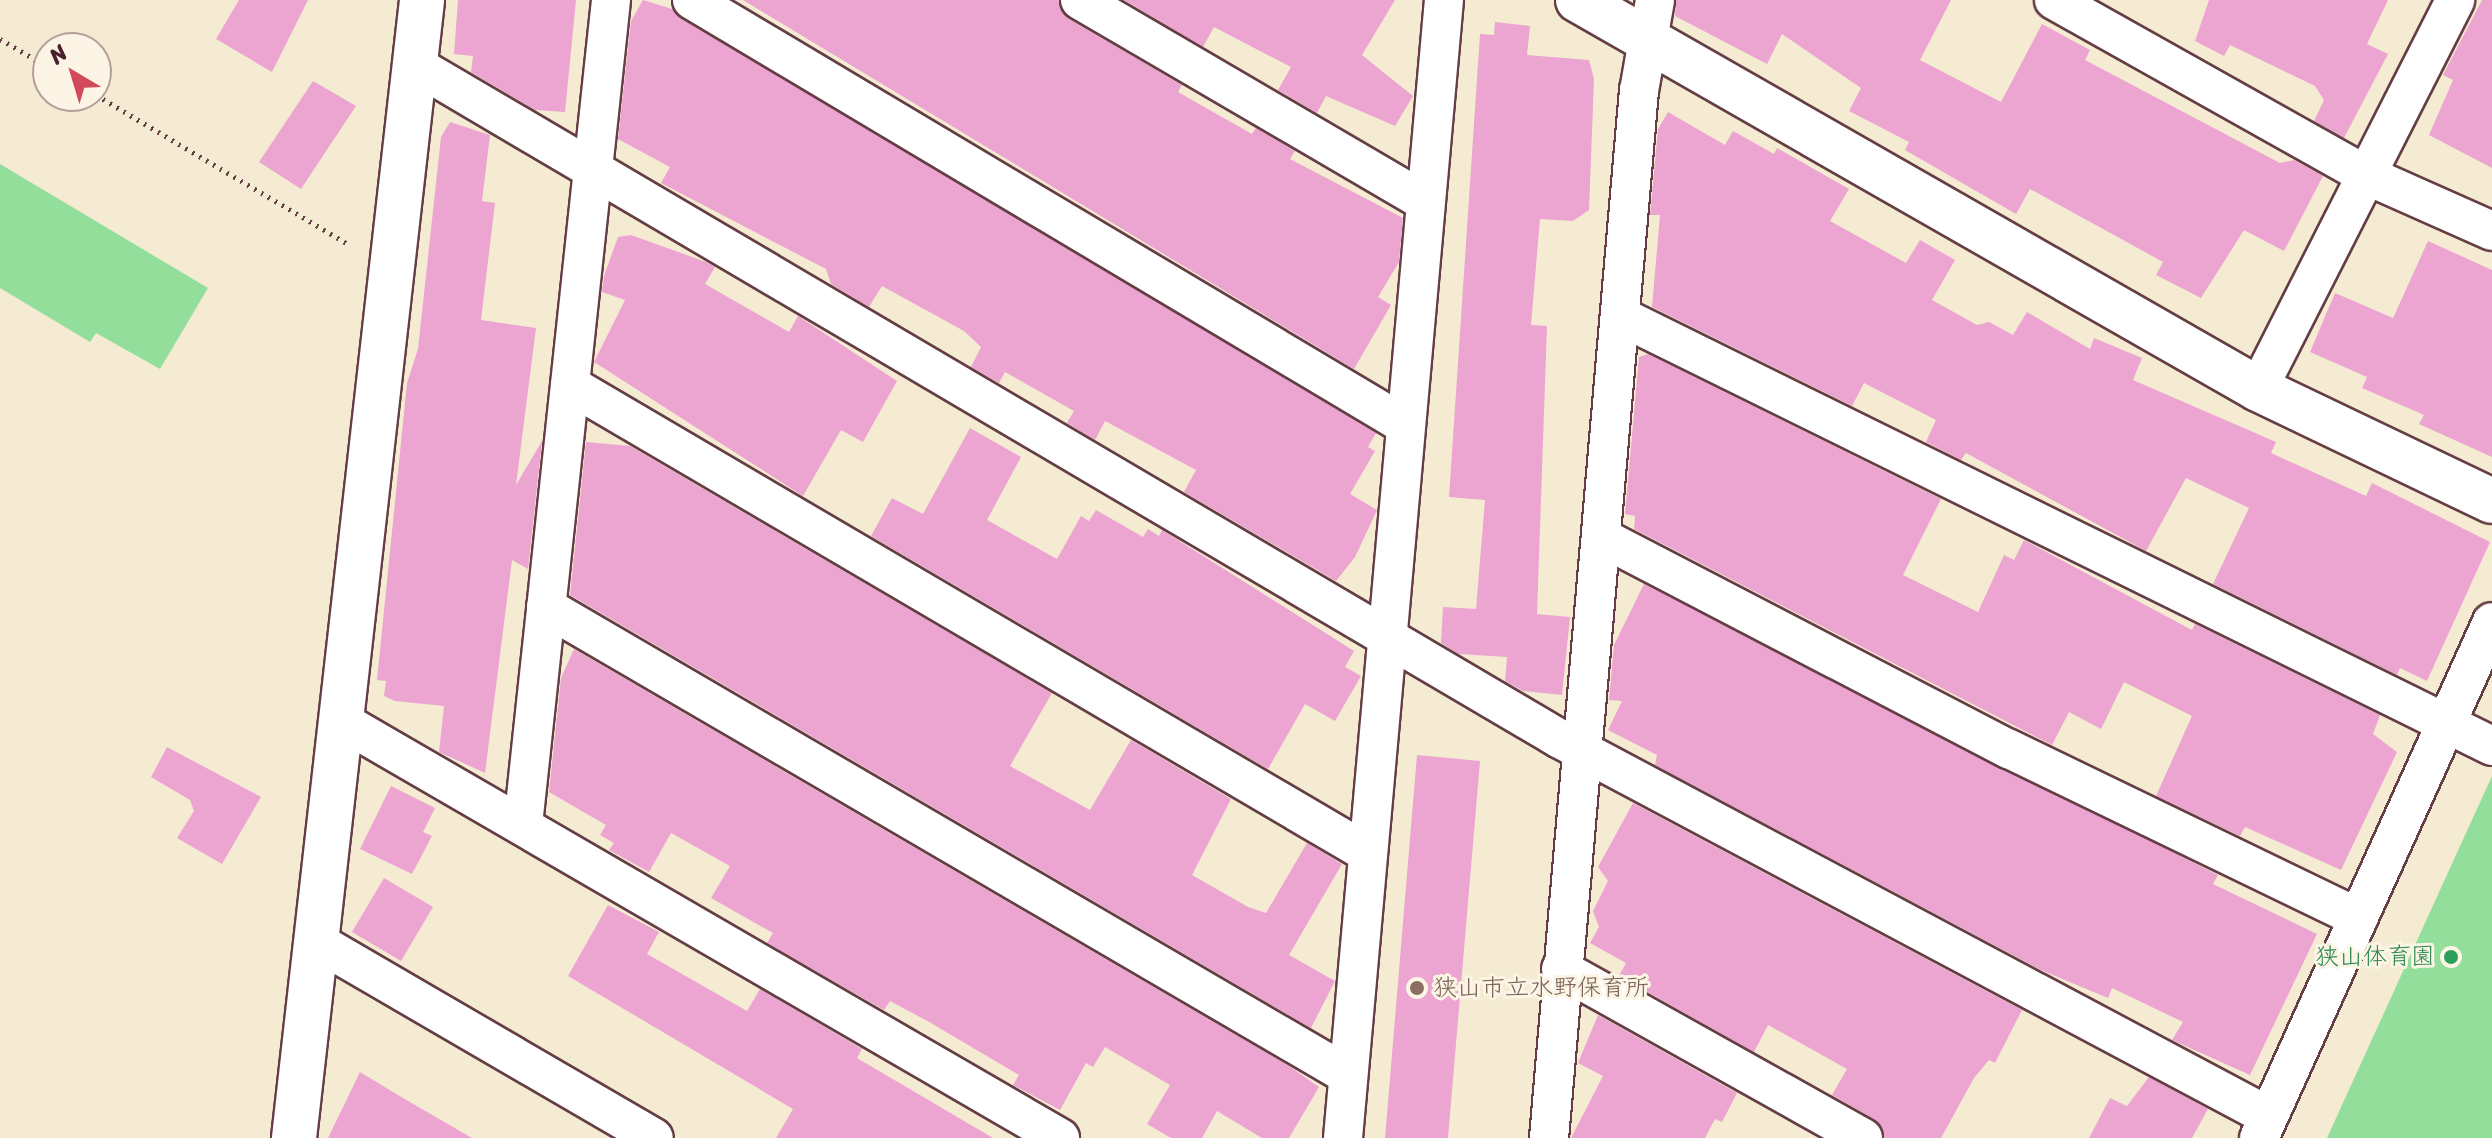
<!DOCTYPE html>
<html>
<head>
<meta charset="utf-8">
<style>
	body { margin:0 }
	#map { position:relative; width:2492px; height:1138px; overflow:hidden; background:#f5ebd3; font-family:Sriracha,"Klee One",sans-serif }
	div>[style] { position:absolute }
	[style*='--x'] { left:calc(var(--x)*1px); top:calc(var(--y)*1px); width:calc(var(--w)*1px); rotate:calc(var(--a)*1deg) }
	.green>* { inset:0; background:#92de9a }
	.building>* { inset:0; background:#eba5d0 }
	.path>* { height:5px; margin-top:-2.5px; transform-origin:0; background:repeating-linear-gradient(90deg,#643e44 0 2px,transparent 0 8px) }
	.roads { filter:drop-shadow(2px 0 #643e44) drop-shadow(-2px 0 #643e44) drop-shadow(0 2px #643e44) drop-shadow(0 -2px #643e44) }
	.minor>* { height:38px; margin:-19px; padding:0 19px; transform-origin:19px; border-radius:19px; background:#fff }
	.tertiary>* { height:44px; margin:-22px; padding:0 22px; transform-origin:22px; border-radius:22px; background:#fff }
	.dots>* { width:22px; height:22px; translate:-50% -50%; box-sizing:border-box; border:4px solid #fcf5e5; border-radius:50% }
	span { translate:-50% -50%; white-space:nowrap; text-align:center; line-height:1.15; -webkit-text-stroke:6px #fcf5e5; paint-order:stroke }
	.leisure-label { font-size:24px; color:#27864d }
	.right { translate:-100% -50%; text-align:right }
	.education-label { font-size:24px; color:#785e54 }
	.left { translate:0 -50%; text-align:left }
	.north { position:absolute; left:32px; top:32px; width:80px; height:80px; box-sizing:border-box; background:#fcf5e5; border:2px solid #b59f9b; border-radius:50%; rotate:322deg; font-size:22px; font-weight:700; line-height:32px; text-align:center; color:#4a1f2b }
	.north::after { content:''; display:block; margin:auto; width:28px; height:36px; background:#d1495b; clip-path:polygon(50% 0,100% 100%,50% 72%,0 100%) }
</style>
</head>
<body>
<div id="map">
	<div class="green">
		<i style="clip-path:polygon(0 164px,208px 288px,160px 369px,96px 333px,90px 342px,0 288px)"></i>
		<i style="clip-path:polygon(2492px 776px,2492px 1138px,2327px 1138px)"></i>
	</div>
	<div class="building">
		<i style="clip-path:polygon(239px 0,308px 0,272px 72px,216px 39px)"></i>
		<i style="clip-path:polygon(458px 0,576px 0,565px 112px,535px 110px,471px 72px,473px 56px,454px 54px)"></i>
		<i style="clip-path:polygon(643px 0,672px 9px,1376px 433px,1368px 447px,1375px 451px,1350px 494px,1377px 510px,1355px 557px,1336px 581px,1184px 492px,1196px 470px,1105px 421px,1095px 440px,1067px 423px,1074px 411px,1005px 372px,999px 383px,971px 367px,981px 347px,964px 331px,882px 286px,869px 307px,831px 284px,826px 269px,661px 183px,670px 167px,618px 139px,631px 21px)"></i>
		<i style="clip-path:polygon(743px 0,1058px 0,1069px 19px,1182px 85px,1178px 92px,1252px 134px,1256px 128px,1295px 151px,1290px 159px,1403px 218px,1399px 262px,1378px 297px,1391px 305px,1354px 369px)"></i>
		<i style="clip-path:polygon(1124px 0,1395px 0,1362px 55px,1413px 96px,1395px 126px,1326px 96px,1317px 113px,1278px 90px,1291px 67px,1214px 27px,1203px 47px)"></i>
		<i style="clip-path:polygon(1676px 0,1951px 0,1920px 60px,2001px 102px,2042px 24px,2090px 50px,2085px 60px,2280px 163px,2294px 160px,2323px 176px,2284px 251px,2244px 230px,2201px 298px,2156px 275px,2163px 262px,2030px 189px,2016px 214px,1905px 150px,1909px 142px,1849px 111px,1861px 88px,1782px 34px,1767px 64px,1675px 16px)"></i>
		<i style="clip-path:polygon(2209px 0,2388px 0,2367px 44px,2388px 54px,2344px 138px,2314px 121px,2324px 100px,2315px 86px,2230px 45px,2224px 56px,2195px 41px)"></i>
		<i style="clip-path:polygon(2482px 0,2492px 0,2492px 168px,2429px 135px,2453px 80px,2443px 75px)"></i>
		<i style="clip-path:polygon(1495px 22px,1530px 26px,1527px 55px,1589px 60px,1594px 79px,1589px 210px,1573px 221px,1540px 219px,1531px 325px,1547px 326px,1537px 614px,1570px 617px,1562px 695px,1523px 691px,1505px 681px,1507px 657px,1459px 654px,1441px 643px,1443px 607px,1476px 609px,1485px 500px,1449px 497px,1480px 34px,1494px 35px)"></i>
		<i style="clip-path:polygon(313px 81px,356px 106px,301px 189px,259px 162px)"></i>
		<i style="clip-path:polygon(1668px 112px,1725px 145px,1733px 131px,1774px 154px,1777px 148px,1849px 189px,1830px 221px,1906px 263px,1920px 240px,1955px 260px,1932px 300px,1977px 325px,1989px 322px,2013px 335px,2027px 312px,2090px 349px,2094px 338px,2142px 358px,2133px 380px,2276px 442px,2271px 453px,2366px 496px,2372px 483px,2490px 542px,2427px 681px,2400px 668px,2397px 675px,2213px 584px,2249px 508px,2186px 478px,2146px 551px,1966px 453px,1961px 460px,1926px 442px,1936px 420px,1864px 383px,1852px 406px,1652px 307px,1660px 215px,1650px 215px,1658px 129px)"></i>
		<i style="clip-path:polygon(450px 122px,490px 135px,482px 201px,495px 203px,481px 320px,536px 328px,516px 485px,542px 441px,528px 569px,512px 560px,485px 773px,439px 752px,444px 706px,395px 701px,384px 696px,386px 681px,377px 680px,407px 383px,418px 349px,441px 137px)"></i>
		<i style="clip-path:polygon(631px 235px,706px 262px,715px 267px,705px 284px,789px 332px,798px 316px,897px 381px,863px 442px,841px 430px,803px 496px,594px 362px,625px 300px,602px 292px,604px 276px,618px 237px)"></i>
		<i style="clip-path:polygon(2428px 241px,2492px 270px,2492px 457px,2419px 424px,2424px 415px,2362px 388px,2367px 377px,2310px 352px,2335px 293px,2393px 318px)"></i>
		<i style="clip-path:polygon(1648px 354px,1941px 499px,1903px 575px,1978px 612px,2004px 555px,2014px 560px,2024px 540px,2192px 630px,2195px 624px,2380px 715px,2373px 734px,2397px 752px,2341px 870px,2245px 827px,2240px 836px,2156px 796px,2192px 716px,2124px 682px,2101px 729px,2069px 712px,2052px 745px,1634px 529px,1635px 516px,1625px 514px,1639px 357px)"></i>
		<i style="clip-path:polygon(970px 428px,1021px 457px,987px 520px,1057px 559px,1081px 516px,1089px 521px,1096px 510px,1143px 537px,1148px 529px,1159px 536px,1162px 530px,1354px 651px,1345px 667px,1361px 676px,1335px 721px,1305px 704px,1268px 769px,871px 536px,892px 498px,923px 514px)"></i>
		<i style="clip-path:polygon(586px 442px,630px 446px,1052px 693px,1010px 766px,1090px 810px,1131px 740px,1231px 799px,1192px 875px,1248px 907px,1266px 913px,1307px 843px,1342px 864px,1289px 955px,1335px 981px,1311px 1028px,570px 595px)"></i>
		<i style="clip-path:polygon(1644px 584px,2218px 875px,2213px 884px,2317px 934px,2250px 1075px,2172px 1040px,2183px 1022px,2112px 988px,2108px 998px,2041px 970px,1655px 765px,1657px 755px,1608px 730px,1622px 701px,1609px 700px,1614px 645px)"></i>
		<i style="clip-path:polygon(574px 649px,1289px 1066px,1319px 1087px,1289px 1138px,1262px 1138px,1217px 1111px,1202px 1138px,1171px 1138px,1147px 1124px,1170px 1085px,1105px 1047px,1093px 1067px,1086px 1063px,1060px 1110px,1013px 1085px,1019px 1075px,931px 1023px,890px 1001px,884px 1010px,767px 943px,773px 933px,711px 898px,730px 866px,671px 833px,649px 872px,609px 850px,614px 843px,600px 835px,606px 825px,549px 792px,561px 678px)"></i>
		<i style="clip-path:polygon(167px 747px,261px 797px,222px 864px,177px 838px,194px 811px,190px 800px,151px 777px)"></i>
		<i style="clip-path:polygon(1417px 755px,1480px 761px,1448px 1138px,1385px 1138px)"></i>
		<i style="clip-path:polygon(391px 786px,435px 808px,423px 832px,432px 836px,412px 874px,360px 849px)"></i>
		<i style="clip-path:polygon(1633px 803px,2022px 1010px,1995px 1063px,1989px 1060px,1974px 1078px,1941px 1138px,1885px 1138px,1874px 1119px,1832px 1095px,1847px 1069px,1768px 1025px,1754px 1052px,1619px 976px,1626px 963px,1590px 943px,1599px 927px,1593px 911px,1608px 881px,1598px 867px)"></i>
		<i style="clip-path:polygon(384px 878px,433px 907px,401px 961px,352px 932px)"></i>
		<i style="clip-path:polygon(608px 905px,659px 932px,647px 954px,747px 1011px,760px 989px,862px 1049px,857px 1058px,993px 1138px,776px 1138px,793px 1109px,568px 976px)"></i>
		<i style="clip-path:polygon(1598px 1015px,1737px 1093px,1722px 1122px,1715px 1119px,1705px 1138px,1571px 1138px,1603px 1076px,1578px 1063px)"></i>
		<i style="clip-path:polygon(360px 1072px,403px 1098px,472px 1138px,328px 1138px)"></i>
		<i style="clip-path:polygon(2149px 1077px,2208px 1109px,2192px 1138px,2089px 1138px,2110px 1098px,2127px 1106px)"></i>
	</div>
	<div class="path">
		<i style="--x:0;--y:39;--w:56;--a:30.3"></i>
		<i style="--x:96;--y:95;--w:295;--a:30.6"></i>
	</div>
	<div class="roads">
		<div class="minor">
			<i style="--x:692;--y:0;--w:830;--a:30.8"></i>
			<i style="--x:1080;--y:0;--w:398;--a:30.3"></i>
			<i style="--x:2054;--y:0;--w:355;--a:29.3"></i>
			<i style="--x:2364;--y:174;--w:140;--a:24"></i>
			<i style="--x:417;--y:66;--w:1326;--a:30.49"></i>
			<i style="--x:1560;--y:739;--w:802;--a:28.03"></i>
			<i style="--x:1622;--y:317;--w:970;--a:26.25"></i>
			<i style="--x:570;--y:385;--w:921;--a:30.41"></i>
			<i style="--x:2258;--y:389;--w:436;--a:-63.1"></i>
			<i style="--x:1601;--y:537;--w:460;--a:27.5"></i>
			<i style="--x:2009;--y:749;--w:388;--a:25.8"></i>
			<i style="--x:546;--y:607;--w:926;--a:30.27"></i>
			<i style="--x:343;--y:722;--w:829;--a:30.12"></i>
			<i style="--x:523;--y:825;--w:830;--a:-83.91"></i>
			<i style="--x:314;--y:940;--w:393;--a:30.2"></i>
			<i style="--x:1561;--y:969;--w:346;--a:29.2"></i>
			<i style="--x:1343;--y:1138;--w:1142;--a:-84.93"></i>
			<i style="--x:1549;--y:1138;--w:1051;--a:-85.09"></i>
			<i style="--x:1639;--y:91;--w:92;--a:-80"></i>
			<i style="--x:2259;--y:1138;--w:566;--a:-65.7"></i>
		</div>
		<div class="tertiary">
			<i style="--x:1578;--y:0;--w:783;--a:29.77"></i>
			<i style="--x:2258;--y:389;--w:259;--a:25.6"></i>
			<i style="--x:294;--y:1138;--w:1145;--a:-83.58"></i>
		</div>
	</div>
	<div class="dots">
		<i style="left:2451px;top:957px;background:#2e9e5b"></i>
		<i style="left:1417px;top:988px;background:#8d6e63"></i>
	</div>
	<div class="leisure-label">
		<span class="right" style="left:2435px;top:957px">狭山体育園</span>
	</div>
	<div class="education-label">
		<span class="left" style="left:1433px;top:988px">狭山市立水野保育所</span>
	</div>
	<div class="north">N</div>
</div>
</body>
</html>
